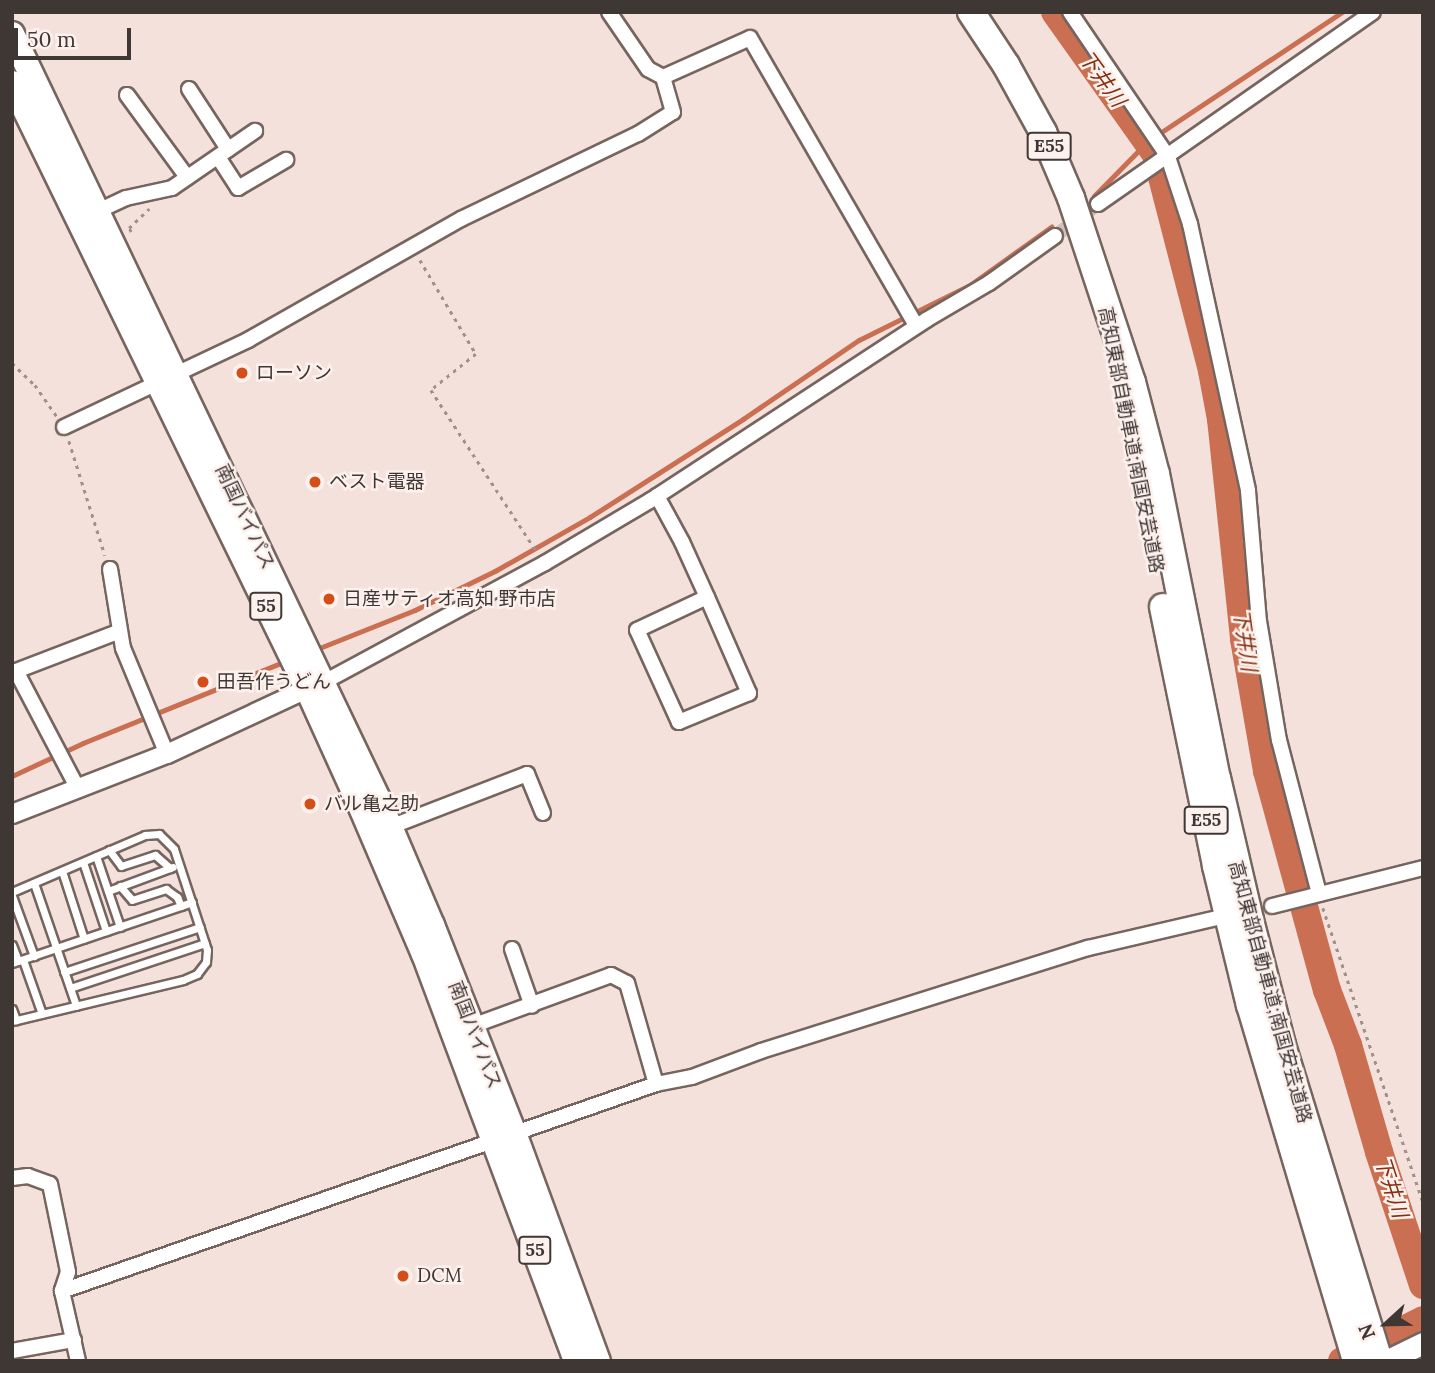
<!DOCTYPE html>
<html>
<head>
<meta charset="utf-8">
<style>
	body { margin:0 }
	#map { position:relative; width:1435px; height:1373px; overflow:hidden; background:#f5e1db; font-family:Lora,"Noto Sans JP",serif }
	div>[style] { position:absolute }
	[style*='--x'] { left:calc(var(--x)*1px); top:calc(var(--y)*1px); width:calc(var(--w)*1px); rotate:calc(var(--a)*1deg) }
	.stream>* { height:4.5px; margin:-2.25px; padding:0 2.25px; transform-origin:2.25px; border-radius:2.25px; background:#ca6f51 }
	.river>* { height:28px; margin:-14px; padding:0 14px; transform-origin:14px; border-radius:14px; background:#ca6f51 }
	.minor-tunnel>* { height:14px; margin-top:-7px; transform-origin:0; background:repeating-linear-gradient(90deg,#d1bfba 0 14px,transparent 0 21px) }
	.path>* { height:2.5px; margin-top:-1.25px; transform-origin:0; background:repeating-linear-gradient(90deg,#9e908b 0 3.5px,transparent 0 8.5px) }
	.roads { filter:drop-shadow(2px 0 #76655f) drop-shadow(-2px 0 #76655f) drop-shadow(0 2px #76655f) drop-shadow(0 -2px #76655f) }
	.service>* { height:7px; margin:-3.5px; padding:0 3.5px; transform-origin:3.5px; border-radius:3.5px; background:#fff }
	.minor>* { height:14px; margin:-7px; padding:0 7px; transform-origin:7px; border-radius:7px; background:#fff }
	.tertiary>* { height:18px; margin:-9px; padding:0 9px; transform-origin:9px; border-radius:9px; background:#fff }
	.secondary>* { height:21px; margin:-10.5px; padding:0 10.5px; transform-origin:10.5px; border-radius:10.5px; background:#fff }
	.trunk>* { height:24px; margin:-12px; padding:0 12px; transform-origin:12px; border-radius:12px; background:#fff }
	.motorway>* { height:26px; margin:-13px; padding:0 13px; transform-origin:13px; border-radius:13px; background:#fff }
	.dots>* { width:19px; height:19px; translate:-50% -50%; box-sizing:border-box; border:4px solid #fdf1ed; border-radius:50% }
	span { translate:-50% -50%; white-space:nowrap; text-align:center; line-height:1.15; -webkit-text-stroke:5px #fdf1ed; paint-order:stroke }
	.shield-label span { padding:2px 5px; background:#fdf1ed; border:2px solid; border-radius:5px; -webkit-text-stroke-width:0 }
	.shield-label { font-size:18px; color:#3f3734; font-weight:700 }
	.poi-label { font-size:19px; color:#3f3734 }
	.left { translate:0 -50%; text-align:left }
	.street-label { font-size:19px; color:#3f3734 }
	.water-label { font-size:21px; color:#843011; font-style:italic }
	.frame { position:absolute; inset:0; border:14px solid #3f3734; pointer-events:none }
	.north { position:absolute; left:1351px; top:1289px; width:70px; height:70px; -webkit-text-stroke:5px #fdf1ed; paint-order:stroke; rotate:248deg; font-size:19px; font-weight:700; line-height:28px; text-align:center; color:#3f3734 }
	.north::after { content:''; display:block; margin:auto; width:24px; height:32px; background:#3f3734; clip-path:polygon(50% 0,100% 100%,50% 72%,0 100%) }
	.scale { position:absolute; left:14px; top:28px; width:117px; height:32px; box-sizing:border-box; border:4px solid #3f3734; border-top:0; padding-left:9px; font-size:21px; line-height:24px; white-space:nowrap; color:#3f3734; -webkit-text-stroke:5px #fdf1ed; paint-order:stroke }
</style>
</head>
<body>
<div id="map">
	<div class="stream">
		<i style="--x:1094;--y:196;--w:77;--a:-45.5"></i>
		<i style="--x:1148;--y:141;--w:233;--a:-33.6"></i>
		<i style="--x:317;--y:649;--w:105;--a:-21.7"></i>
		<i style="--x:415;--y:610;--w:89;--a:-26"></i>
		<i style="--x:495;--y:571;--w:109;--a:-29.6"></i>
		<i style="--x:590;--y:517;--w:182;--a:-32.6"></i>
		<i style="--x:743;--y:419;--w:140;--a:-34.3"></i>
		<i style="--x:859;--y:340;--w:124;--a:-26.4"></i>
		<i style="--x:970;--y:285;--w:100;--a:-35.6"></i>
		<i style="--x:12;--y:776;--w:78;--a:-24.9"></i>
		<i style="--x:83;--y:743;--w:219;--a:-22"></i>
	</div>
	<div class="river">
		<i style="--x:1055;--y:12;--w:174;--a:54.6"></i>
		<i style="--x:1156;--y:154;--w:224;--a:75.5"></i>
		<i style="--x:1212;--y:371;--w:49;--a:79.4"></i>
		<i style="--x:1221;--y:419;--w:221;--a:84"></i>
		<i style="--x:1244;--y:639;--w:134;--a:80.1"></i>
		<i style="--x:1267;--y:771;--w:227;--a:74.7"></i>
		<i style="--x:1327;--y:990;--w:59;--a:69.1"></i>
		<i style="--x:1348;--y:1045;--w:111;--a:73.8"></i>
		<i style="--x:1379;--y:1152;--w:140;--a:71.7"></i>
		<i style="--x:1342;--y:1361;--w:91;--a:-26.8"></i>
	</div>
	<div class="minor-tunnel">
		<i style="--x:1055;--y:236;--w:54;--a:-36.7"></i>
	</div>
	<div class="path">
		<i style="--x:131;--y:232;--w:4;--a:-117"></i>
		<i style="--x:129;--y:228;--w:28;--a:-44"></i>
		<i style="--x:420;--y:260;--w:109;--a:59.2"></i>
		<i style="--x:476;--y:354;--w:58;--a:141.3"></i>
		<i style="--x:431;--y:390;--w:194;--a:56.8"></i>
		<i style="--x:12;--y:363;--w:32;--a:44"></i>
		<i style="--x:35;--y:385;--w:38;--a:55"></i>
		<i style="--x:69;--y:441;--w:120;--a:72.5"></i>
		<i style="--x:1323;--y:908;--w:310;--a:71.2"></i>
	</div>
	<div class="roads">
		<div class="service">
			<i style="--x:109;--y:850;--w:20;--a:53"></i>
			<i style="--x:121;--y:866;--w:36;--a:-18"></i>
			<i style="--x:155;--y:855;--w:20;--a:41"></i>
			<i style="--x:96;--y:856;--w:75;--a:71.3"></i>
			<i style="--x:83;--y:862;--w:73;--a:71.6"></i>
			<i style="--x:62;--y:871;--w:71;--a:72.1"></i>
			<i style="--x:34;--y:883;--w:130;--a:71.1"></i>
			<i style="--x:120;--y:886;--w:18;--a:49"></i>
			<i style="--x:132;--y:900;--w:36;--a:-18"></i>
			<i style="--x:166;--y:889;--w:14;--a:36"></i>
			<i style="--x:177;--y:897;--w:10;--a:66"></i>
			<i style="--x:108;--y:891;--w:69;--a:-20.3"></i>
			<i style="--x:12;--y:892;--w:145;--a:-23.2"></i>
			<i style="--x:145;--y:835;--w:14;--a:-4"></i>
			<i style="--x:159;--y:834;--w:21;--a:45"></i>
			<i style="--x:174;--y:849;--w:106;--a:71.9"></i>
			<i style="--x:207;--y:950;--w:12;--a:95"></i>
			<i style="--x:206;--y:962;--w:15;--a:127"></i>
			<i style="--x:197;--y:974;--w:15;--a:157"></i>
			<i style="--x:183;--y:980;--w:176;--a:166.5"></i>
			<i style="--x:12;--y:896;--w:64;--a:69.9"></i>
			<i style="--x:12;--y:945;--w:17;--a:69"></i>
			<i style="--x:23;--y:960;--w:57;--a:70.6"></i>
			<i style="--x:12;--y:963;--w:190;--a:-18.7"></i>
			<i style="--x:64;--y:972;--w:143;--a:-18.3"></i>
			<i style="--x:70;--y:988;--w:142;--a:-18.4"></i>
			<i style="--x:12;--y:1009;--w:12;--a:70"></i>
		</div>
		<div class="minor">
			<i style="--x:1070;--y:12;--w:175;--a:55.9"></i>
			<i style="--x:1168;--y:157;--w:71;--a:71.8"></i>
			<i style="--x:1190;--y:224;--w:273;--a:77.7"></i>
			<i style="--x:1248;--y:491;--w:130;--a:85.2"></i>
			<i style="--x:1259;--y:621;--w:121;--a:80.5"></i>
			<i style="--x:1279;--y:740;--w:159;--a:75.4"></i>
			<i style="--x:663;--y:77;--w:95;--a:-24.1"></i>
			<i style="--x:750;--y:38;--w:332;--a:60"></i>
			<i style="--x:189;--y:89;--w:72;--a:57"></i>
			<i style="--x:127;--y:95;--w:102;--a:53.8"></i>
			<i style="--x:218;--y:157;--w:37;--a:57"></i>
			<i style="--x:238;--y:188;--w:56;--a:-30.3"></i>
			<i style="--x:1098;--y:204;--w:335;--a:-34.9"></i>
			<i style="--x:98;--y:211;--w:31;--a:-25"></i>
			<i style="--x:126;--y:198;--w:47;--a:-12.3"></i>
			<i style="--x:172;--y:188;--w:101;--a:-34.5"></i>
			<i style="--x:64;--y:427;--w:204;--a:-25.3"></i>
			<i style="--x:248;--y:340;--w:245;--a:-29.6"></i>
			<i style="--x:461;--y:219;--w:196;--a:-25.7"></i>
			<i style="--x:638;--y:134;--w:41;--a:-32.2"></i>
			<i style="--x:673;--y:112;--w:36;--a:-106"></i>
			<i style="--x:663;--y:77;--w:17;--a:-152"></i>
			<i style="--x:648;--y:69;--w:69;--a:-124.4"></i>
			<i style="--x:657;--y:496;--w:52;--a:61.5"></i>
			<i style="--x:682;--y:542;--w:60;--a:65.6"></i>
			<i style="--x:707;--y:597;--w:105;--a:66.4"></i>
			<i style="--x:749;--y:693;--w:76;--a:157.5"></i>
			<i style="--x:679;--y:722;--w:101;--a:-114.5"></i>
			<i style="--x:637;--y:630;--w:77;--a:-25.2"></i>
			<i style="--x:110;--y:569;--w:80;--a:80.7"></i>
			<i style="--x:123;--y:648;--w:115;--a:67.5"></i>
			<i style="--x:324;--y:682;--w:251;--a:-28.3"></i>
			<i style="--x:545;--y:563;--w:123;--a:-30.7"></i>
			<i style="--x:651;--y:500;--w:329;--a:-33.2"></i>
			<i style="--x:926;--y:320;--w:73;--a:-30.4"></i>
			<i style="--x:989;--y:283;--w:81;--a:-35.5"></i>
			<i style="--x:77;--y:787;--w:131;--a:-117.7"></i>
			<i style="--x:16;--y:671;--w:111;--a:-21"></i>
			<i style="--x:390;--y:827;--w:147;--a:-21.1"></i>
			<i style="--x:527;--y:774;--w:42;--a:67.7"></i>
			<i style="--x:1272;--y:906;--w:156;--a:-14.1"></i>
			<i style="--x:512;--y:949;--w:60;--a:70.7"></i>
			<i style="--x:472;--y:1026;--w:148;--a:-20.1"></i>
			<i style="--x:611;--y:975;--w:18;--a:27"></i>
			<i style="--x:627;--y:983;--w:105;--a:74"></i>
			<i style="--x:12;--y:1178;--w:16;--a:-7"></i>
			<i style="--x:28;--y:1176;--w:23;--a:20"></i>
			<i style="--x:50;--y:1184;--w:90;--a:78.4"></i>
			<i style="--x:68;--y:1272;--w:20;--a:108"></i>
			<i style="--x:12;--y:1351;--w:63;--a:-10.1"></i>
			<i style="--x:78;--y:1361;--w:72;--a:-102.9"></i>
			<i style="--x:62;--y:1291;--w:629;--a:-19.21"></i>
			<i style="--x:656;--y:1084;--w:37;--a:-11"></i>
			<i style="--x:692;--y:1077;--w:74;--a:-20.6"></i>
			<i style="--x:761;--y:1051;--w:343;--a:-17.5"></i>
			<i style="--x:1088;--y:948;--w:132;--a:-13.1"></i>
		</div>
		<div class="tertiary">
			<i style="--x:12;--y:814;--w:166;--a:-21.2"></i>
			<i style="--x:167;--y:754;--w:166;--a:-25"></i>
		</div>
		<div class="secondary">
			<i style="--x:1386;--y:1361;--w:41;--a:-25.9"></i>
		</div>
		<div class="trunk">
			<i style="--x:12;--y:34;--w:850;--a:64.43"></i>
			<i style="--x:379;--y:801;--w:135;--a:66.9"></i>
			<i style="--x:432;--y:925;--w:224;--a:68.5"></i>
			<i style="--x:514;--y:1133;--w:243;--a:69.8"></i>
			<i style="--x:12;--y:83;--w:673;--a:64.01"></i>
			<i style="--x:307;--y:688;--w:128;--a:65.6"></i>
			<i style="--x:360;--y:805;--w:162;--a:66.8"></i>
			<i style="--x:424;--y:954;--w:434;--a:69.5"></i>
		</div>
		<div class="motorway">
			<i style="--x:971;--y:12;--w:64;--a:56.6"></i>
			<i style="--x:1006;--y:65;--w:77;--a:61.1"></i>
			<i style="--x:1043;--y:132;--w:72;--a:67"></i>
			<i style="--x:1071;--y:198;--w:194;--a:71.7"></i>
			<i style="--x:1132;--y:382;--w:95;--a:75.4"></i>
			<i style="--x:1156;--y:474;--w:310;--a:78.7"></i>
			<i style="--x:1217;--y:778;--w:146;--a:76.9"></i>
			<i style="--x:1250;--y:920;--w:129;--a:75.6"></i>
			<i style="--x:1282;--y:1045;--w:331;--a:72.9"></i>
			<i style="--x:1163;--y:607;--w:264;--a:78.4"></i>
			<i style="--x:1216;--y:866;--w:143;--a:76.3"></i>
			<i style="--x:1250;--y:1005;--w:371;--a:73.4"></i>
		</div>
	</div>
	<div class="dots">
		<i style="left:242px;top:373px;background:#d44e19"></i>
		<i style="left:315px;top:482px;background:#d44e19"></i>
		<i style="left:329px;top:599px;background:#d44e19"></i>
		<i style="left:203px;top:682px;background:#d44e19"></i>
		<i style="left:310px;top:804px;background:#d44e19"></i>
		<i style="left:403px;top:1276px;background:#d44e19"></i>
	</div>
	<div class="shield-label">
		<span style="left:1049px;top:146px">E55</span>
		<span style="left:266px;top:606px">55</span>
		<span style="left:1206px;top:820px">E55</span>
		<span style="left:535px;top:1250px">55</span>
	</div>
	<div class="poi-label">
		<span class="left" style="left:256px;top:373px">ローソン</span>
		<span class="left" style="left:329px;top:482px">ベスト電器</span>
		<span class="left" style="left:343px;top:599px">日産サティオ高知 野市店</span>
		<span class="left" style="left:217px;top:682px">田吾作うどん</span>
		<span class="left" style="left:324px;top:804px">バル亀之助</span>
		<span class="left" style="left:417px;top:1276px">DCM</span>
	</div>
	<div class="street-label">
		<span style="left:1131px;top:440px;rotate:79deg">高知東部自動車道;南国安芸道路</span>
		<span style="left:245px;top:517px;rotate:65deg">南国バイパス</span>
		<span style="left:1270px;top:992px;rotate:75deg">高知東部自動車道;南国安芸道路</span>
		<span style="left:475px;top:1035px;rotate:69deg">南国バイパス</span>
	</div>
	<div class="water-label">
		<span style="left:1102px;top:79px;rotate:54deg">下井川</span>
		<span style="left:1245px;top:640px;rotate:82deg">下井川</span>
		<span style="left:1391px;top:1187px;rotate:72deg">下井川</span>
	</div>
	<div class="frame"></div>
	<div class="north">N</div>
	<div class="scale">50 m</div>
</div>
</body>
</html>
